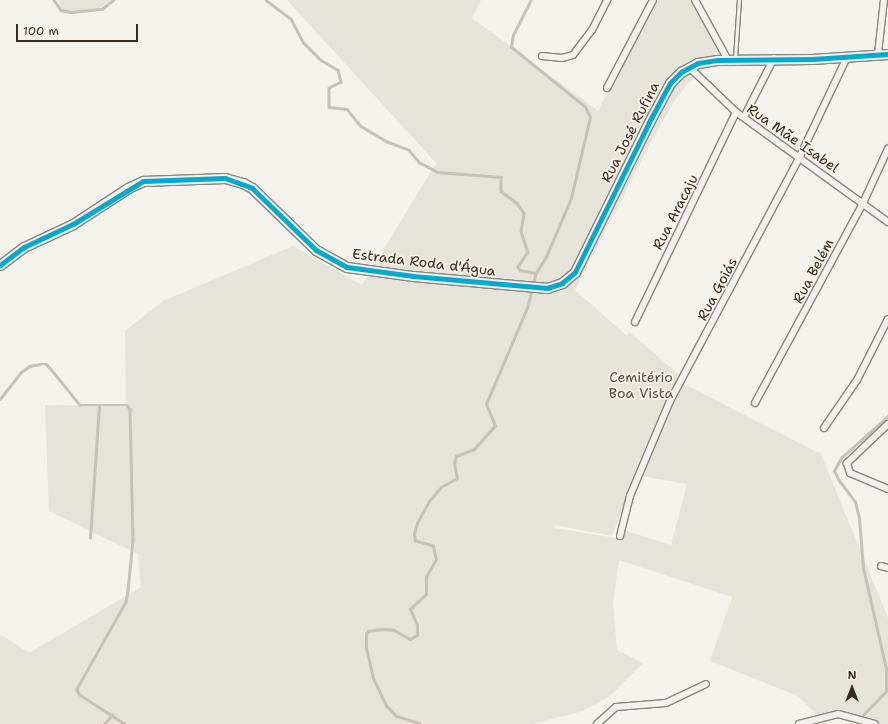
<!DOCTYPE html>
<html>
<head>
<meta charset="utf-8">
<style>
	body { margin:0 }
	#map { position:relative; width:888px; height:724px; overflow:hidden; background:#f4f2ec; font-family:"Shantell Sans",sans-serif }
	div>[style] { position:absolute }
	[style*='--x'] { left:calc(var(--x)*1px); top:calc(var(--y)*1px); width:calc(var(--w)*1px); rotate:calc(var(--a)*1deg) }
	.green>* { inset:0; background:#e6e3da }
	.stream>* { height:2.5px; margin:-1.25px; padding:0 1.25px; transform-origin:1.25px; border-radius:1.25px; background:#c7c1b7 }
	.roads { filter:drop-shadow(1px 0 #898580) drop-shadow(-1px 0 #898580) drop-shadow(0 1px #898580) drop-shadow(0 -1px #898580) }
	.lane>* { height:3px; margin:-1.5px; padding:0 1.5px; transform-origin:1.5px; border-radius:1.5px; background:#f2f1ed }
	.street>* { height:6px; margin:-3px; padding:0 3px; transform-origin:3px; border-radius:3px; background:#f2f1ed }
	.secondary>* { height:9px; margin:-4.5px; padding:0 4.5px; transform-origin:4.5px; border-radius:4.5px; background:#f2f1ed }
	.bus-1>* { height:5px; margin:-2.5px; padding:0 2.5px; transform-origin:2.5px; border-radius:2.5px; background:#00a9ce }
	span { translate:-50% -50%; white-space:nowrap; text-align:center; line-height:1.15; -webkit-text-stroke:3.5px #f7f3e8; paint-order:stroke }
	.street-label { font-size:14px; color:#3b2a1e }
	.park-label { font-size:14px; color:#5b4c41 }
	.north { position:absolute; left:832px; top:668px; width:40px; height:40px; -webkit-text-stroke:3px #f7f3e8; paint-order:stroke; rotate:0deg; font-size:11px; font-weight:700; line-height:16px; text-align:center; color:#3b2a1e }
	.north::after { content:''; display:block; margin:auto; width:14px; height:18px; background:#3b2a1e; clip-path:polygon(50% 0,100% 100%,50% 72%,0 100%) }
	.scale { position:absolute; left:16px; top:24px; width:122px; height:18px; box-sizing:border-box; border:2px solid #3b2a1e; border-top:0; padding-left:5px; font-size:12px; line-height:14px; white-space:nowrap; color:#3b2a1e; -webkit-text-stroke:3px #f7f3e8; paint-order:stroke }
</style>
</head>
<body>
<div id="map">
	<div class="green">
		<i style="clip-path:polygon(59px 0,112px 0,95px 11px,62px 14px)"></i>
		<i style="clip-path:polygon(287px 0,481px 0,472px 18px,598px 111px,652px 0,694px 0,701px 9px,716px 50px,713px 61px,687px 84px,675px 100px,651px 142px,575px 290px,627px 336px,629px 332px,681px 376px,643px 456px,612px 536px,555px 525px,554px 528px,616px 538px,620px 529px,671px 545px,687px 484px,641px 476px,680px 382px,821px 454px,888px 618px,888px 724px,874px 724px,850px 716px,817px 715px,798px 696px,710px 661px,732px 597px,619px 560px,613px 604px,617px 650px,643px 663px,610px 696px,583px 711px,532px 724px,0 724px,0 634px,29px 653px,141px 587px,138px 554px,49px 511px,45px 405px,126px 406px,125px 331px,163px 301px,293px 246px,362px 285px,436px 163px)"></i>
	</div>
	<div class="stream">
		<i style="--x:54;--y:0;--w:12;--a:55"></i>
		<i style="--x:61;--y:10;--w:10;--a:11"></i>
		<i style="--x:71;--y:12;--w:31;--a:-6"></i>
		<i style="--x:102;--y:9;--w:14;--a:-39"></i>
		<i style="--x:266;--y:0;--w:31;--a:37"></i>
		<i style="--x:291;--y:19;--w:27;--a:62"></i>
		<i style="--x:304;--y:43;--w:24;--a:45"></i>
		<i style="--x:321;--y:60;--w:20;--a:30"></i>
		<i style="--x:338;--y:70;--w:12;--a:76"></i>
		<i style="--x:341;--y:82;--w:13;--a:153"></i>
		<i style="--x:329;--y:88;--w:19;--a:90"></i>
		<i style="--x:329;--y:107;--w:18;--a:6"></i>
		<i style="--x:347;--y:109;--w:22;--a:51"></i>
		<i style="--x:361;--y:126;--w:29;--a:31"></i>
		<i style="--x:386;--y:141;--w:25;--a:21"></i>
		<i style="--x:409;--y:150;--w:16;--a:50"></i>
		<i style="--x:419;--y:162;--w:21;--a:28"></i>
		<i style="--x:438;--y:172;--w:63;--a:4.5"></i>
		<i style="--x:501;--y:177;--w:14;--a:90"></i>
		<i style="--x:501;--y:191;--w:20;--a:37"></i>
		<i style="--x:517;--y:203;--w:12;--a:55"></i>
		<i style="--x:524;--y:213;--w:18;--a:99"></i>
		<i style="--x:521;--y:231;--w:22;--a:72"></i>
		<i style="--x:528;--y:252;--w:18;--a:124"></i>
		<i style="--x:518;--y:267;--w:4;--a:56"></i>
		<i style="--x:520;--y:270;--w:16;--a:11"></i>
		<i style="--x:0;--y:399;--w:34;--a:-52"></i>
		<i style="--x:21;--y:372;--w:11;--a:-34"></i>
		<i style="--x:30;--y:366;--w:10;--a:-11"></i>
		<i style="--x:40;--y:364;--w:6;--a:0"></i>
		<i style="--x:46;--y:364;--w:7;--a:45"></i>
		<i style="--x:51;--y:369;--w:46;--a:51.1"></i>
		<i style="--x:80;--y:405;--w:47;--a:0"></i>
		<i style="--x:127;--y:405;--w:5;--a:53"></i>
		<i style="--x:130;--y:409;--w:131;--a:88.7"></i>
		<i style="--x:133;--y:540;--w:51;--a:95.6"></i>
		<i style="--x:128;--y:591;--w:11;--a:100"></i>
		<i style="--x:126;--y:602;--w:100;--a:119.4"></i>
		<i style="--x:77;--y:689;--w:5;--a:68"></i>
		<i style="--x:79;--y:694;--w:55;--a:33.1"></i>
		<i style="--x:90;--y:538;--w:132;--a:-86.1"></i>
		<i style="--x:863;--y:715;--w:33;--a:-46"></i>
		<i style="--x:886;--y:691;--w:22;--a:-90"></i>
		<i style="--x:886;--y:669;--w:104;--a:-102.8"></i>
		<i style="--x:863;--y:568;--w:50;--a:-94.6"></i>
		<i style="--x:859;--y:518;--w:16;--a:-104"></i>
		<i style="--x:855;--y:502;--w:26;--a:-127"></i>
		<i style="--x:839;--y:481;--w:11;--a:-117"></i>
		<i style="--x:834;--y:471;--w:15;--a:-62"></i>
		<i style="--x:841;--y:458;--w:63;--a:-41.8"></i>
		<i style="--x:104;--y:724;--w:12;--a:-48"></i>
		<i style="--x:420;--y:724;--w:25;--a:-162"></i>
		<i style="--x:396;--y:716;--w:14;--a:-135"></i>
		<i style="--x:386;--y:706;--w:31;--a:-115"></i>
		<i style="--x:373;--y:678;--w:32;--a:-103"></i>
		<i style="--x:366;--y:647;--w:13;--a:-90"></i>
		<i style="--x:366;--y:634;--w:4;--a:-56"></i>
		<i style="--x:368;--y:631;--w:15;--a:-8"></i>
		<i style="--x:383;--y:629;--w:11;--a:5"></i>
		<i style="--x:394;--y:630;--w:18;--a:29"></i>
		<i style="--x:410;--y:639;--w:8;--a:-30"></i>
		<i style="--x:417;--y:635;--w:10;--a:-90"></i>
		<i style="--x:417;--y:625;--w:17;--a:-114"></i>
		<i style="--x:410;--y:609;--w:22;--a:-43"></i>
		<i style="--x:426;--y:594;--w:17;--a:-90"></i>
		<i style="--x:426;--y:577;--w:20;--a:-60"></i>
		<i style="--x:436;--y:560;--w:14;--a:-102"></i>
		<i style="--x:433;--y:546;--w:19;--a:-164"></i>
		<i style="--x:415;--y:541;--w:7;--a:-98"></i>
		<i style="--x:414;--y:534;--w:11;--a:-75"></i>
		<i style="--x:417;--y:523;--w:25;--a:-61"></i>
		<i style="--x:429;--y:501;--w:18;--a:-49"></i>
		<i style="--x:441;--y:487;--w:18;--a:-29"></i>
		<i style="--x:457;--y:478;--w:15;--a:-101"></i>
		<i style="--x:454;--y:463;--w:7;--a:-74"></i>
		<i style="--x:456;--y:456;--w:19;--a:-21"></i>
		<i style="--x:474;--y:449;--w:31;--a:-48"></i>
		<i style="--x:495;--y:426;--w:24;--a:-112"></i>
		<i style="--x:486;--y:404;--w:104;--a:-66.9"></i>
		<i style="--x:527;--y:308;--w:36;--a:-76"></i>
		<i style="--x:536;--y:273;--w:19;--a:-58"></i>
		<i style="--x:546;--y:257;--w:64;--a:-67"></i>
		<i style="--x:571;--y:198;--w:83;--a:-76.8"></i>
		<i style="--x:590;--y:117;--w:11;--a:-117"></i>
		<i style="--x:585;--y:107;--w:95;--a:-141"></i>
		<i style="--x:511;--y:47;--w:12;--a:-81"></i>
		<i style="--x:513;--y:35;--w:39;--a:-63"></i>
	</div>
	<div class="roads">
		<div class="lane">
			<i style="--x:735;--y:58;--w:58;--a:-86.1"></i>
		</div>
		<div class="street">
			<i style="--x:695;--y:0;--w:68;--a:61.2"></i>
			<i style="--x:878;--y:54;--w:54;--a:-83.7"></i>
			<i style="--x:542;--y:56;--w:20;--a:6"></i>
			<i style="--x:562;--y:58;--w:11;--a:-15"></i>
			<i style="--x:573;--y:55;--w:31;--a:-53"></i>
			<i style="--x:592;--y:30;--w:34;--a:-63"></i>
			<i style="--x:689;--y:67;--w:65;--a:43.8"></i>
			<i style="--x:736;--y:112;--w:188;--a:35.9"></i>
			<i style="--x:607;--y:88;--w:99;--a:-62.4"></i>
			<i style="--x:744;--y:117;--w:66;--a:-63"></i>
			<i style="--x:635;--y:322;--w:233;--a:-64.3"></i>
			<i style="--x:755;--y:403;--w:227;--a:-61.6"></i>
			<i style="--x:863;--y:203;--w:60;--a:-65.2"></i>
			<i style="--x:888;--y:424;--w:57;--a:136.4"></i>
			<i style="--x:847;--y:463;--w:10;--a:73"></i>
			<i style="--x:850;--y:473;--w:41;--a:22.8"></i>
			<i style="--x:824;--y:428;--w:58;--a:-55.5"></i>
			<i style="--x:857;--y:380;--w:68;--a:-63.1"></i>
			<i style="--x:620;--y:536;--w:41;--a:-76"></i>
			<i style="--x:630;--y:496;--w:103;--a:-67.2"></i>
			<i style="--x:670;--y:401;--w:277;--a:-62"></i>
			<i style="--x:800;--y:156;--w:110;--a:-64.6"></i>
			<i style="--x:881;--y:566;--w:7;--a:16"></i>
			<i style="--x:597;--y:724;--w:25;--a:-42"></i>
			<i style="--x:616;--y:707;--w:50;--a:-4.6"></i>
			<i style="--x:666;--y:703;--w:44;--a:-25.4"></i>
			<i style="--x:799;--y:724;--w:40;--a:-14.4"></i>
			<i style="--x:838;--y:714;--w:38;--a:15"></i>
		</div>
		<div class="secondary">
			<i style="--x:0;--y:265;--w:30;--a:-37"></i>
			<i style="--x:24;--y:247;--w:54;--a:-25.1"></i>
			<i style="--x:73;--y:224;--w:66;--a:-33.2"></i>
			<i style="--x:128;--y:188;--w:17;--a:-25"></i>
			<i style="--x:143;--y:181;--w:82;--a:-2.1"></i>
			<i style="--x:225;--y:178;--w:19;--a:16"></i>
			<i style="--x:243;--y:183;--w:10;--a:29"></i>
			<i style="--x:252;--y:188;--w:89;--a:44.1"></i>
			<i style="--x:316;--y:250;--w:35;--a:29"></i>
			<i style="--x:347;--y:267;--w:67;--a:7.8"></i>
			<i style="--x:413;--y:276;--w:135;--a:5.1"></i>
			<i style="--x:547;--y:288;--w:16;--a:-18"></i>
			<i style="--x:562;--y:283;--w:17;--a:-40"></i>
			<i style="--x:575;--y:272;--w:167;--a:-63.7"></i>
			<i style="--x:649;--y:122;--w:44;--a:-61.7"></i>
			<i style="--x:670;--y:83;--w:16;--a:-45"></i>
			<i style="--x:681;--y:72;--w:19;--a:-28"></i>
			<i style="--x:698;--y:63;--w:20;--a:-9"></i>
			<i style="--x:718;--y:60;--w:94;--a:-0.6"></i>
			<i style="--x:812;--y:59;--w:76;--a:-3.8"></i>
		</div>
	</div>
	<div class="bus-1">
		<i style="--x:0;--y:265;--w:30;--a:-37"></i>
		<i style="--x:24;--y:247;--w:54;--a:-25.1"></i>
		<i style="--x:73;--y:224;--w:82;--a:-31.6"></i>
		<i style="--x:143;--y:181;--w:82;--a:-2.1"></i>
		<i style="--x:225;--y:178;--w:29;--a:20"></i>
		<i style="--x:252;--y:188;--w:89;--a:44.1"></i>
		<i style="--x:316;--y:250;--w:35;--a:29"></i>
		<i style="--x:347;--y:267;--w:67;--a:7.8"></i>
		<i style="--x:413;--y:276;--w:135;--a:5.1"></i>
		<i style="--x:547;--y:288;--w:16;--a:-18"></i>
		<i style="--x:562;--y:283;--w:17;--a:-40"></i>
		<i style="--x:575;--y:272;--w:167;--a:-63.7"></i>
		<i style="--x:649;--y:122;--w:44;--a:-61.7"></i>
		<i style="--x:670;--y:83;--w:16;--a:-45"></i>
		<i style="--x:681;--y:72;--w:19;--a:-28"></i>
		<i style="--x:698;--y:63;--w:20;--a:-9"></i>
		<i style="--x:718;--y:60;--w:94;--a:-0.6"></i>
		<i style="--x:812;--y:59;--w:76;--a:-3.8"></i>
	</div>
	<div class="street-label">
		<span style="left:630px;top:132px;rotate:-63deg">Rua José Rufina</span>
		<span style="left:793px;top:138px;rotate:35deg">Rua Mãe Isabel</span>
		<span style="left:675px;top:212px;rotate:-63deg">Rua Aracaju</span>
		<span style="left:424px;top:262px;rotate:7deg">Estrada Roda d'Água</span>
		<span style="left:813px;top:271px;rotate:-62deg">Rua Belém</span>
		<span style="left:717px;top:289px;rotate:-62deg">Rua Goiás</span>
	</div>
	<div class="park-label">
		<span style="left:641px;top:385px">Cemitério<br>Boa Vista</span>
	</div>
	<div class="north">N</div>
	<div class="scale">100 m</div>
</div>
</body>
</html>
